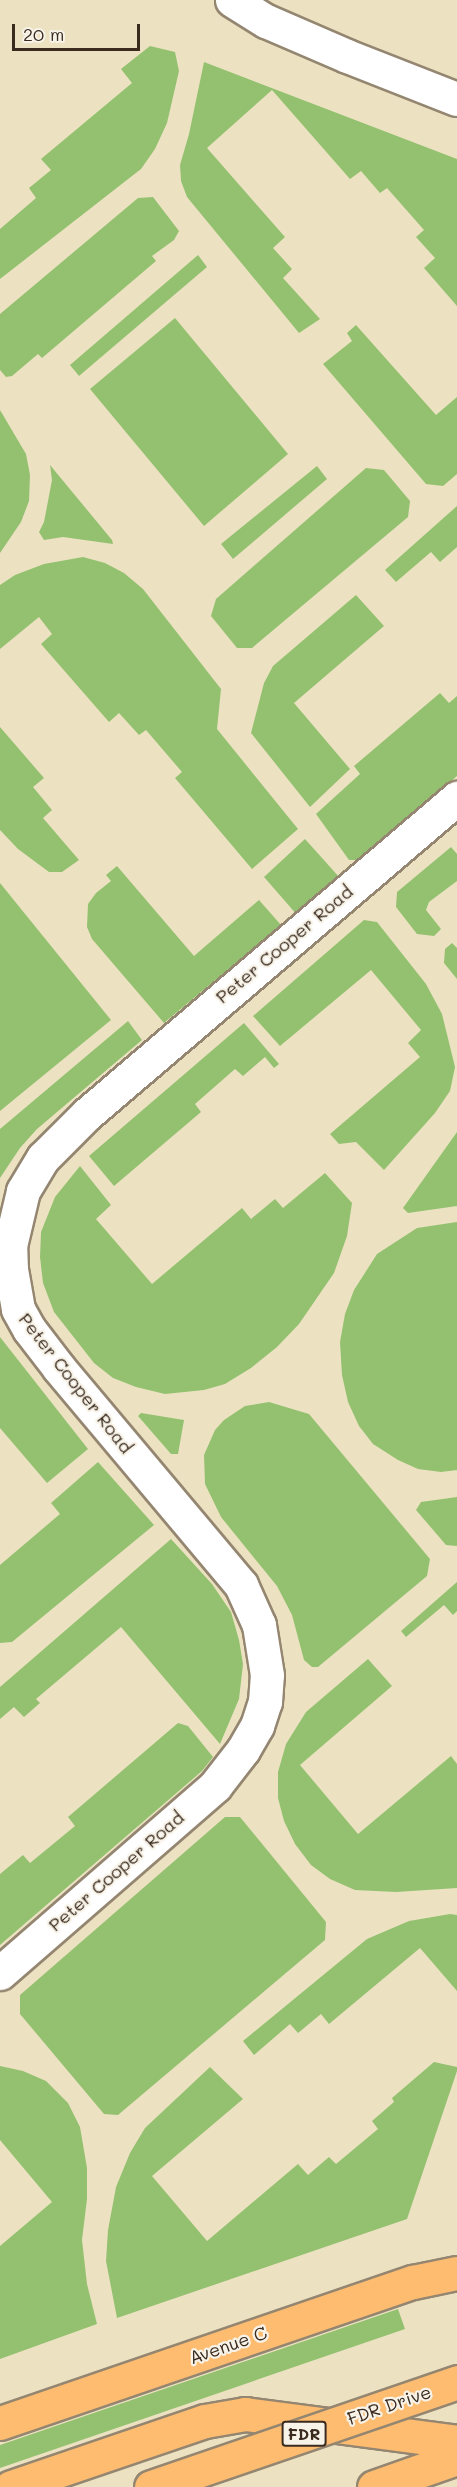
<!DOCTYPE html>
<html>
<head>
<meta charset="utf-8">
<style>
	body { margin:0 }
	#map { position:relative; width:457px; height:2487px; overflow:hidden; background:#ece2c2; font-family:Mali,sans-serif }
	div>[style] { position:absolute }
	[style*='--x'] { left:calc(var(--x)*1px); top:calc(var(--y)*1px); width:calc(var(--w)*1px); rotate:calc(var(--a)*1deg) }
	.green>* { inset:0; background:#94c170 }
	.roads { filter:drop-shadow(2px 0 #948670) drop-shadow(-2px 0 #948670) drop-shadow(0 2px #948670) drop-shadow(0 -2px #948670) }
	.minor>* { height:33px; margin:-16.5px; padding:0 16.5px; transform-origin:16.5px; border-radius:16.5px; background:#fff }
	.major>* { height:33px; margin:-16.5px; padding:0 16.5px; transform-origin:16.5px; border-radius:16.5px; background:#febc70 }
	.highway>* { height:33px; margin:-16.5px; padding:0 16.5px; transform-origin:16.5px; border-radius:16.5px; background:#febc70 }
	.bridges { filter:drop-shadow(2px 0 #948670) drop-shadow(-2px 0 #948670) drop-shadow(0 2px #948670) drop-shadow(0 -2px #948670) }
	.highway-bridge>* { height:33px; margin:-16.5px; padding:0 16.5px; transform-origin:16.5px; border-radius:16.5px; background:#febc70 }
	span { translate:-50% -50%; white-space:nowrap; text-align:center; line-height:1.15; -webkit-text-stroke:4.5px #f7f3e8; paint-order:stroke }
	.shield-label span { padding:2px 4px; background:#f7f3e8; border:2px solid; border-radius:4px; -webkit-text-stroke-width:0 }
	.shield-label { font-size:16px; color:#3b2a1e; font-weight:700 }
	.street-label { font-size:18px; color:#3b2a1e }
	.scale { position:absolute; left:12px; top:24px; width:128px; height:27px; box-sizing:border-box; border:3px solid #3b2a1e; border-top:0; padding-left:8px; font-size:18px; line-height:21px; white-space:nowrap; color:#3b2a1e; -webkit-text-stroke:4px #f7f3e8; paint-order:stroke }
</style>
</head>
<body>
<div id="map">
	<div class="green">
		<i style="clip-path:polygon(150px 46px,175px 52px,179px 71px,167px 123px,155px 149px,141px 169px,0 279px,0 229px,36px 198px,29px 188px,51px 170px,41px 159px,132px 83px,121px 69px)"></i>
		<i style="clip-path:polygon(204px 62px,457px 159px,457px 306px,424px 268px,435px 258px,416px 237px,424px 230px,387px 188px,380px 193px,361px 171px,350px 179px,272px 90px,207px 148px,285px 237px,273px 248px,292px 269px,283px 278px,320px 319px,299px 333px,187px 197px,181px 181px,180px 165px,189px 134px)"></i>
		<i style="clip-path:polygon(153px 197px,179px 231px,174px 240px,152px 256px,156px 261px,42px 358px,38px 354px,12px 376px,6px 377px,0 370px,0 314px,138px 198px)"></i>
		<i style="clip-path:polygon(198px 255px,207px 267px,79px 376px,70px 365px)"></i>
		<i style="clip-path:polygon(175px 318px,288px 454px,204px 526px,90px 389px)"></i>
		<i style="clip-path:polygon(356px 325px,436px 415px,457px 397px,457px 474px,443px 486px,426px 484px,323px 364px,352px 341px,347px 333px)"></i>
		<i style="clip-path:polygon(0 410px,26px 454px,30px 475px,29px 501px,21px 522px,0 553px)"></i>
		<i style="clip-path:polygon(50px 465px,112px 540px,113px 544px,63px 537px,44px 540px,39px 532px,44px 522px,52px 480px)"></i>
		<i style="clip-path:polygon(317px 466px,327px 479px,233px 559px,221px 544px)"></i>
		<i style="clip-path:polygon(366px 468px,384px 470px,410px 501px,408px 517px,252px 648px,237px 648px,211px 616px,216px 599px)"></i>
		<i style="clip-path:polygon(457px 506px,457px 547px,440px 562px,431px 552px,396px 582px,385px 570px)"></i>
		<i style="clip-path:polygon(83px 557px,105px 563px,124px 573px,143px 589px,221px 689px,217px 729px,298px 829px,252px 869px,175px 778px,182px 772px,146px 730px,139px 735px,119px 713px,109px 722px,41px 644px,52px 634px,39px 617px,0 649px,0 585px,15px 575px,44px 564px)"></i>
		<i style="clip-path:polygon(356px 595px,384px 626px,294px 703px,350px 769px,310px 807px,251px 733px,264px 683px,273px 666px)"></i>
		<i style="clip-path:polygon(440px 693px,449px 703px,457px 696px,457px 776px,360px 860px,349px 860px,316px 814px,360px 774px,354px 766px)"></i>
		<i style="clip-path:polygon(0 727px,44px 778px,33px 787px,52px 810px,43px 818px,79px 860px,62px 872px,49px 872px,18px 849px,0 830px)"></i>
		<i style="clip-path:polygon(305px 839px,340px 878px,298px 916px,264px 877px)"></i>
		<i style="clip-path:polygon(451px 847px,457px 854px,457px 881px,429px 902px,426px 910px,441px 929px,434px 936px,417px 934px,396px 907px,397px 892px)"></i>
		<i style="clip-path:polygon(117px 866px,194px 956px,259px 900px,281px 925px,164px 1023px,92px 939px,87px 927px,88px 904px,96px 893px,111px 881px,106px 875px)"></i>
		<i style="clip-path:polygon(0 883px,111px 1020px,0 1111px)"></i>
		<i style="clip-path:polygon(364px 920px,377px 922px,426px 984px,442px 1014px,455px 1067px,450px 1091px,435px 1113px,384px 1170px,356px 1142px,339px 1144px,330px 1134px,420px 1057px,408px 1043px,421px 1030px,371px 970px,280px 1046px,253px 1016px)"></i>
		<i style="clip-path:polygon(452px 943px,457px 948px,457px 979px,444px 963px,445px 949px)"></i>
		<i style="clip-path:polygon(128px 1021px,142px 1040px,37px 1129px,20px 1148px,0 1178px,0 1129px)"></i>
		<i style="clip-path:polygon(244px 1023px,279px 1064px,274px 1068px,265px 1057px,243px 1076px,235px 1069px,195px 1104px,201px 1112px,114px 1186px,89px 1156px)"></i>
		<i style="clip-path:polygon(457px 1132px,457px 1206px,408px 1213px,403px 1208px)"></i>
		<i style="clip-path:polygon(80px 1166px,111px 1205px,96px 1219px,152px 1284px,242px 1208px,251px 1219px,275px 1199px,283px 1208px,325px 1173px,352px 1203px,347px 1236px,334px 1273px,299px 1324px,277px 1347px,251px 1368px,225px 1384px,204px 1390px,165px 1394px,136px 1387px,113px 1378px,94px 1363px,54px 1312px,43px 1283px,40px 1257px,41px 1232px,55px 1197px)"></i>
		<i style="clip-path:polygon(457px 1222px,457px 1470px,441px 1472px,418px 1469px,398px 1460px,373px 1444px,359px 1426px,348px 1402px,342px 1375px,340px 1342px,345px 1314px,354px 1290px,377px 1254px,417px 1228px)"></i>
		<i style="clip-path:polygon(0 1337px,88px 1449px,47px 1483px,0 1428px)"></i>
		<i style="clip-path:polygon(269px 1402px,309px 1414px,430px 1559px,427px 1576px,318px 1667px,312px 1667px,304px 1660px,292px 1615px,277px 1586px,221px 1517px,205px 1484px,204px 1455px,215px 1430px,224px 1420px,245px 1406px)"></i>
		<i style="clip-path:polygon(141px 1413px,184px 1420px,178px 1454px,171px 1454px,138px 1416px)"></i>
		<i style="clip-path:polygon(98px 1462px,154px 1525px,12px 1642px,0 1643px,0 1565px,60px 1514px,51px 1503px)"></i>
		<i style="clip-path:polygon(457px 1497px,457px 1546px,446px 1545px,416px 1510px,421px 1502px)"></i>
		<i style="clip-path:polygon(171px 1539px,212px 1584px,231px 1612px,239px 1640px,243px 1664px,239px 1699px,220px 1744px,121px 1627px,36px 1699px,40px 1703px,24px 1717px,14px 1707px,0 1719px,0 1687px)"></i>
		<i style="clip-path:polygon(457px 1582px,457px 1611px,453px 1615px,444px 1605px,406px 1637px,401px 1631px)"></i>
		<i style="clip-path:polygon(368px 1659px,392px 1686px,300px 1765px,358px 1834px,451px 1756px,457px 1764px,457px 1888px,396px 1892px,355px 1890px,330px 1879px,311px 1865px,295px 1844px,284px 1821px,278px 1798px,278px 1772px,286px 1744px,306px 1712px)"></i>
		<i style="clip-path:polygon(178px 1723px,188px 1726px,213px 1757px,202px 1771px,0 1945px,0 1874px,23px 1855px,30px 1863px,75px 1826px,68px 1817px)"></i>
		<i style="clip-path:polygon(225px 1817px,240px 1817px,326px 1922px,325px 1940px,118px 2115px,104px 2114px,20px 2014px,20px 1995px)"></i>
		<i style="clip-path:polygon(450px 1914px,457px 1915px,457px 1991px,420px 1948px,329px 2024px,321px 2014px,298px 2033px,290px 2024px,254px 2055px,243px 2041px,367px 1939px,409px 1921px)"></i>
		<i style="clip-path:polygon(434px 2062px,457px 2067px,457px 2071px,407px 2219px,117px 2318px,106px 2261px,108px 2230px,116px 2187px,130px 2153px,145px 2128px,210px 2067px,243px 2099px,152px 2176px,207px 2241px,298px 2164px,308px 2175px,329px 2157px,336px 2164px,378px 2129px,372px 2121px,394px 2102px,392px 2098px)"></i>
		<i style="clip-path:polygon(0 2066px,23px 2071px,46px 2081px,68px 2103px,80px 2127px,87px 2168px,87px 2199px,82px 2240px,87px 2284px,97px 2324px,0 2359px,0 2246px,52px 2202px,0 2140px)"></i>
		<i style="clip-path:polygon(398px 2309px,405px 2329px,0 2468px,0 2445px)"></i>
	</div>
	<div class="roads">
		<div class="minor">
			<i style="--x:232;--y:0;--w:40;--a:32"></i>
			<i style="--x:266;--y:21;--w:88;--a:23.4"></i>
			<i style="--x:347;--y:56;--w:118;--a:21.4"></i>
			<i style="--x:0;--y:1973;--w:285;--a:-41"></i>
			<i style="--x:215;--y:1786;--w:46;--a:-52.1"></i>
			<i style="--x:243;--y:1750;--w:28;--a:-60"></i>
			<i style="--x:257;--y:1726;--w:25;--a:-72"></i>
			<i style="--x:265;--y:1702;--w:27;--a:-86"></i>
			<i style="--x:267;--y:1675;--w:51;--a:-99.1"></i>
			<i style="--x:259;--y:1625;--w:44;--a:-114.2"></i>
			<i style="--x:241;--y:1585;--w:283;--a:-130"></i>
			<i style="--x:59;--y:1368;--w:49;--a:-127.6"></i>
			<i style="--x:29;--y:1329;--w:23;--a:-119"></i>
			<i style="--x:18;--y:1309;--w:40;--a:-100"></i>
			<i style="--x:11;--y:1270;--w:24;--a:-92"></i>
			<i style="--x:10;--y:1246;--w:57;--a:-76.7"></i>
			<i style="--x:23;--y:1191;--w:39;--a:-59"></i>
			<i style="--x:43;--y:1158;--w:62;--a:-45"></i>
			<i style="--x:87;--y:1114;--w:487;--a:-40.5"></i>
		</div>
		<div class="major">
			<i style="--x:0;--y:2423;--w:436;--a:-18.9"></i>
			<i style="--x:413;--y:2282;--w:45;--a:-11.6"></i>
			<i style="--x:11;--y:2487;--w:205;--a:-18.8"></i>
			<i style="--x:205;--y:2421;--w:41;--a:-9.9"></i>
			<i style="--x:245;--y:2414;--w:214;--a:7.5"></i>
		</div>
		<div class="highway">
			<i style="--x:374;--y:2487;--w:88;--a:-19.3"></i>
		</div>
	</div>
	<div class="bridges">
		<div class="highway-bridge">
			<i style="--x:151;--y:2487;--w:324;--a:-18.9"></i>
		</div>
	</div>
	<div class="shield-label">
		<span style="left:304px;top:2434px">FDR</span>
	</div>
	<div class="street-label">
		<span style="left:284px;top:944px;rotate:-40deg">Peter Cooper Road</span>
		<span style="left:76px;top:1383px;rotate:52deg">Peter Cooper Road</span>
		<span style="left:116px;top:1871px;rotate:-41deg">Peter Cooper Road</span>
		<span style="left:228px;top:2345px;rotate:-19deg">Avenue C</span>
		<span style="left:389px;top:2405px;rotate:-19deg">FDR Drive</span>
	</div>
	<div class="scale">20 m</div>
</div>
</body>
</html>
